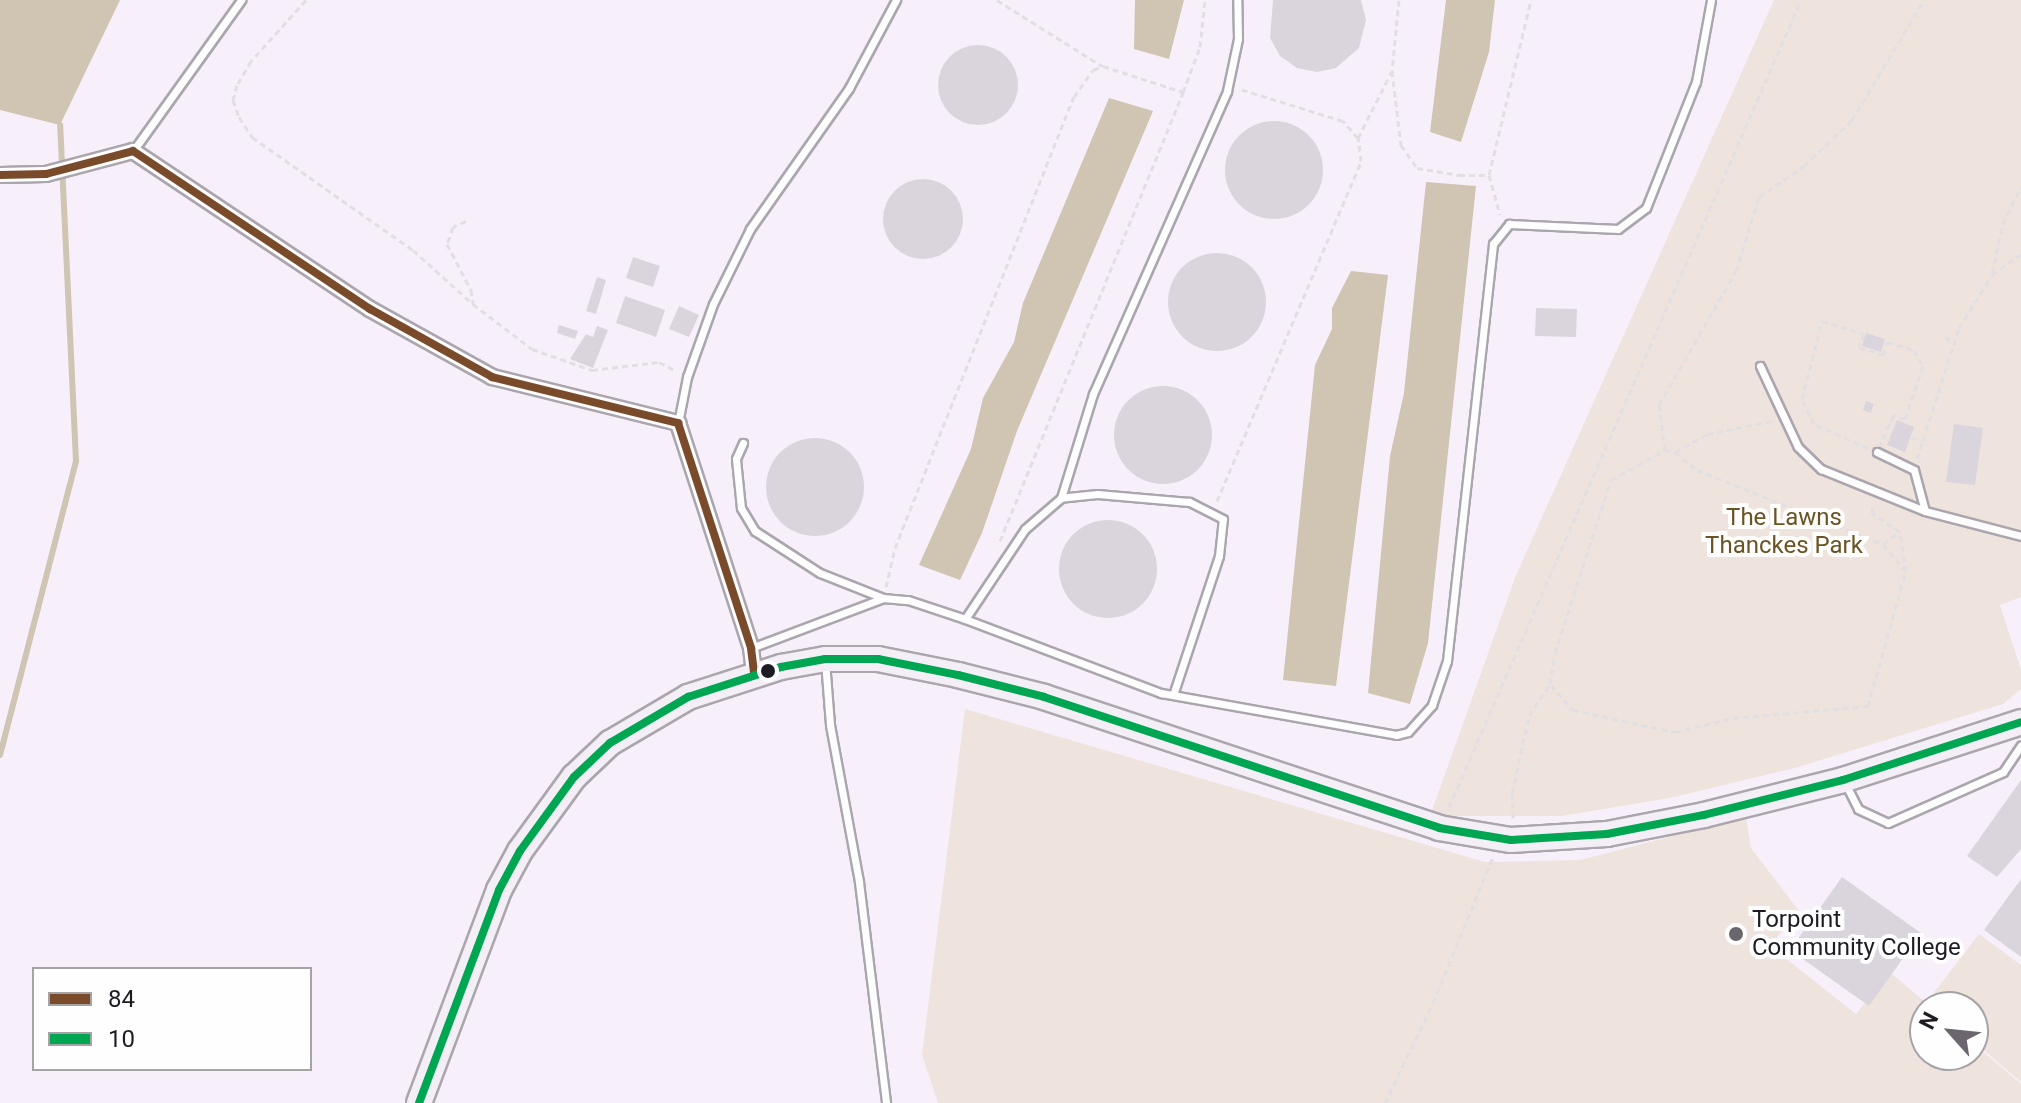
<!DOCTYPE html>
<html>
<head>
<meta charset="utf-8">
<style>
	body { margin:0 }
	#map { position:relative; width:2021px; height:1103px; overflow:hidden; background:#f7f0fa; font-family:Roboto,sans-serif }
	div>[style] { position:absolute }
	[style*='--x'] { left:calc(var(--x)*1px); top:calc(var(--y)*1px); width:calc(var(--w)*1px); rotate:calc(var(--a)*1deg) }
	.green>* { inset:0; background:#eee4dd }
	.water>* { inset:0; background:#d0c4b3 }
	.stream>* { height:6px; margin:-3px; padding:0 3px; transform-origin:3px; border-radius:3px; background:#d0c4b3 }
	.building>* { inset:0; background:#dad5dd }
	.round { border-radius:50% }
	.path>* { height:3px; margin-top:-1.5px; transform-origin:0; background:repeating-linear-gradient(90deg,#e2dfe3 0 6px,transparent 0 10px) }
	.roads { filter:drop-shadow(2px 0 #aba6ae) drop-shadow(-2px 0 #aba6ae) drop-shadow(0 2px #aba6ae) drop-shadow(0 -2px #aba6ae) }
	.service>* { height:7px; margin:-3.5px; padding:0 3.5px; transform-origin:3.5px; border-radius:3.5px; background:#fefdfe }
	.minor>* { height:14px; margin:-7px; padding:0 7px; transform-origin:7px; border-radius:7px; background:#fefdfe }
	.primary>* { height:24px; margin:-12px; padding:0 12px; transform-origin:12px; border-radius:12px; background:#f4eff7 }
	.bus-1>* { height:8px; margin:-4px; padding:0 4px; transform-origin:4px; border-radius:4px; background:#7a4b2a }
	.bus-2>* { height:8px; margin:-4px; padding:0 4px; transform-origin:4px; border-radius:4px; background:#00a651 }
	.dots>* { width:22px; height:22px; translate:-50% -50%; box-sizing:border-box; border:4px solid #fefefe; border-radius:50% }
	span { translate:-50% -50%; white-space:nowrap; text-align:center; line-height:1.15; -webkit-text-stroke:8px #fefefe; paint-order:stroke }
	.park-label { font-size:24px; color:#6b5423 }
	.poi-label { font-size:24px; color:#1f1b22 }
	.left { translate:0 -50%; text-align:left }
	.legend { position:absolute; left:32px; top:967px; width:280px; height:104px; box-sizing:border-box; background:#fefefe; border:2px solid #a5a3a6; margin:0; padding:10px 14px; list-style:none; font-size:24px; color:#1f1b22 }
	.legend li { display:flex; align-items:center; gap:16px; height:40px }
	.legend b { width:40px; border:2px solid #a5a3a6 }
	.north { position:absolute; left:1909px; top:991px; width:80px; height:80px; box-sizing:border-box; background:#fefefe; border:2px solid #a5a3a6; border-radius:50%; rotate:297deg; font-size:22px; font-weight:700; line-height:32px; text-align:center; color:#1f1b22 }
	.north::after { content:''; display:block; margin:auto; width:28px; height:36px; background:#6b666e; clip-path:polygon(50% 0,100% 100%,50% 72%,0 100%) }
</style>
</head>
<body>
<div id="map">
	<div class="green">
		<i style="clip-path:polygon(1774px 0,2021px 0,2021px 597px,2000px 605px,2021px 670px,2021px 689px,2003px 704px,1795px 768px,1670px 798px,1562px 816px,1430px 816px,1516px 575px)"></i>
		<i style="clip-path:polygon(965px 709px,1485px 862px,1580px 860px,1746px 817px,1751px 848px,1799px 911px,1770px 946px,1856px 1014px,1890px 972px,1926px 1003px,1979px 934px,2021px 965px,2021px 1082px,1973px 1041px,1973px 1007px,1925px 1007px,1925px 1055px,1973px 1055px,1973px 1043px,2021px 1084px,2021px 1103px,938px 1103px,922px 1055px)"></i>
	</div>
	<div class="water">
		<i style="clip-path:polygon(0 0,120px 0,60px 125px,0 110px)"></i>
		<i style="clip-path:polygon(1135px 0,1184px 0,1169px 59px,1134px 49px)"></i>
		<i style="clip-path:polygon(1446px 0,1495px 0,1489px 52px,1461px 142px,1430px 132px)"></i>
		<i style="clip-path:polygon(1109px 98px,1153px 111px,1017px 431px,982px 533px,960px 580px,919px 565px,971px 449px,983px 398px,1014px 342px,1023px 303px)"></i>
		<i style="clip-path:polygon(1426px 182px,1476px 186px,1428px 643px,1410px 704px,1368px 693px,1390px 456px,1404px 393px)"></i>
		<i style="clip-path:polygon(1351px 271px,1388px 275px,1336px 686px,1283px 680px,1315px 365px,1332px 329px,1332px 308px)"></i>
	</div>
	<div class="stream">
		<i style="--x:0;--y:755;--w:304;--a:-75.5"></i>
		<i style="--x:76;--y:461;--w:336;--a:-92.7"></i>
	</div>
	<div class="building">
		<i style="clip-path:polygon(1273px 0,1361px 0,1366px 20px,1359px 48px,1336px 68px,1317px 72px,1297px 68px,1280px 56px,1270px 38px)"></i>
		<i class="round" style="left:938px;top:45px;width:80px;height:80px"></i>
		<i class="round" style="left:1225px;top:121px;width:98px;height:98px"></i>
		<i class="round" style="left:883px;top:179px;width:80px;height:80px"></i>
		<i class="round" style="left:1168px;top:253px;width:98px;height:98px"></i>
		<i style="clip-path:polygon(633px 257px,660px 266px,653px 287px,626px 278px)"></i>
		<i style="clip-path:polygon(597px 277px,606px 280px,596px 314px,586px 311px)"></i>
		<i style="clip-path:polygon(625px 296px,665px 310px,656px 337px,616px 323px)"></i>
		<i style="clip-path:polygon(679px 306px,699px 315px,689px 337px,669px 329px)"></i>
		<i style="clip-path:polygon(1536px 308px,1577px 309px,1576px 337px,1535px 336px)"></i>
		<i style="clip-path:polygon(559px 325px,578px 331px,575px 339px,557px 333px)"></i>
		<i style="clip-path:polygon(597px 326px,608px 330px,593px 368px,570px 359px,586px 334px,593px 337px)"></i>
		<i style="clip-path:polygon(1866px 333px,1885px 339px,1881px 352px,1862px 346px)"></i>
		<i class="round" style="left:1114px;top:386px;width:98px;height:98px"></i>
		<i style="clip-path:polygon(1866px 401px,1874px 404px,1871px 413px,1863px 410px)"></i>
		<i style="clip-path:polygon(1897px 420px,1914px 427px,1905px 452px,1887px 445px)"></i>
		<i style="clip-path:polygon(1954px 424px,1983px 428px,1975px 485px,1946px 482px)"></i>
		<i class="round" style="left:766px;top:438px;width:98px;height:98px"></i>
		<i class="round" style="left:1059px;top:520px;width:98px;height:98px"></i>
		<i style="clip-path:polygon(2021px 780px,2021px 849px,1997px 877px,1967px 856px)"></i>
		<i style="clip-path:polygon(1842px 877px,1921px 933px,1869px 1006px,1790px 950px)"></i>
		<i style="clip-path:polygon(2021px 879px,2021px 957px,1984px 930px)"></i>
	</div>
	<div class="path">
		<i style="--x:306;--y:0;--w:82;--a:132"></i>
		<i style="--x:251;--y:61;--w:28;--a:120"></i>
		<i style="--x:237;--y:85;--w:16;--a:105"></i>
		<i style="--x:233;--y:100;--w:18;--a:71"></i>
		<i style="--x:239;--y:117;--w:24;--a:57"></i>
		<i style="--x:252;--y:137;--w:197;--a:35.1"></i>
		<i style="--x:413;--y:250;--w:81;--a:42"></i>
		<i style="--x:997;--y:0;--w:124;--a:32.2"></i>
		<i style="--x:1399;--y:0;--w:71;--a:95.6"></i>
		<i style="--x:1392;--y:71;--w:75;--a:83.1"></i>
		<i style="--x:1401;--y:145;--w:28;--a:55"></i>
		<i style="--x:1417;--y:168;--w:43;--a:9.5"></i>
		<i style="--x:1459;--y:175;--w:30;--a:0"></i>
		<i style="--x:1489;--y:175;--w:180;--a:-76.5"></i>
		<i style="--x:1358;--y:138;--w:75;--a:-63.1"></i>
		<i style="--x:1489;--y:175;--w:41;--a:74.6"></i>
		<i style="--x:466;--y:221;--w:14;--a:155"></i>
		<i style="--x:453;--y:227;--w:18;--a:109"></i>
		<i style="--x:447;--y:244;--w:52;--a:62.4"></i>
		<i style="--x:471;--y:290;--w:14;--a:82"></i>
		<i style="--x:473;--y:304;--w:74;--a:37.3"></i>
		<i style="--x:532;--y:349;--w:64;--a:19.3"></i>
		<i style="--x:592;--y:370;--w:67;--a:-6.8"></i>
		<i style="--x:659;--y:362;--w:20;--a:27"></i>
		<i style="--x:1992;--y:273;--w:50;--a:-77.3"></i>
		<i style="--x:2003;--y:224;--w:41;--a:-64.1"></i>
		<i style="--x:1822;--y:321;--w:44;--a:17.2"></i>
		<i style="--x:1864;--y:334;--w:14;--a:111"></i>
		<i style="--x:1859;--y:347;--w:25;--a:18"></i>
		<i style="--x:1883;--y:355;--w:14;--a:-73"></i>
		<i style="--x:1887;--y:342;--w:28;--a:17"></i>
		<i style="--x:1914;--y:350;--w:18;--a:61"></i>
		<i style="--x:1923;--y:366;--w:56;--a:108.8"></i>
		<i style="--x:1905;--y:419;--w:12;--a:-160"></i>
		<i style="--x:1894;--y:415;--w:41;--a:114.7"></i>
		<i style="--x:1877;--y:452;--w:69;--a:-156"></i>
		<i style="--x:1814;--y:424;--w:28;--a:-116"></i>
		<i style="--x:1802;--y:399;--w:81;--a:-75.6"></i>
		<i style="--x:1945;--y:337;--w:12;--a:31"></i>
		<i style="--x:1911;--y:437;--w:12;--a:20"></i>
		<i style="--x:1665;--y:450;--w:45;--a:-97.6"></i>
		<i style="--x:1659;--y:405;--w:155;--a:-60.1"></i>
		<i style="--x:1736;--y:271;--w:77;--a:-72.7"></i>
		<i style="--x:1759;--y:197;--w:55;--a:-34.6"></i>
		<i style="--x:1804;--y:166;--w:66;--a:-43.8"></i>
		<i style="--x:1852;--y:120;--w:140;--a:-59"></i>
		<i style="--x:1675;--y:452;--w:37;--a:-29"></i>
		<i style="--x:1707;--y:434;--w:67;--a:-11.1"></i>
		<i style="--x:1917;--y:459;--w:138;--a:-72.2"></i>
		<i style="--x:1959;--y:328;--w:62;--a:-58.1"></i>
		<i style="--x:1992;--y:275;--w:36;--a:-36"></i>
		<i style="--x:1217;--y:501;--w:369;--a:-67"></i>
		<i style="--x:1361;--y:161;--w:23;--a:-97"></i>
		<i style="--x:1358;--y:138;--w:23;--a:-131"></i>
		<i style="--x:1343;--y:121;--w:108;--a:-162.7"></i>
		<i style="--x:1000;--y:541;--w:485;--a:-67.8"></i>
		<i style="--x:1883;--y:544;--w:21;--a:-35"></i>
		<i style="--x:886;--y:587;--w:40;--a:-77"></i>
		<i style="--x:895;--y:548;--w:485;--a:-68.4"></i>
		<i style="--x:1074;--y:97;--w:33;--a:-55"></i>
		<i style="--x:1093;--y:70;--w:11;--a:-22"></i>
		<i style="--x:1103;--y:66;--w:84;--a:18"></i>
		<i style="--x:1183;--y:92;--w:48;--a:-69.3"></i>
		<i style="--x:1200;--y:47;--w:47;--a:-83.9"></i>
		<i style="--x:1551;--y:685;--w:33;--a:49"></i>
		<i style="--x:1573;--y:710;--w:104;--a:12.2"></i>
		<i style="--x:1675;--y:732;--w:60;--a:-13.6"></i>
		<i style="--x:1733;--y:718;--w:136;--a:-5.1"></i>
		<i style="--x:1868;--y:706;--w:140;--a:-74.3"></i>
		<i style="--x:1906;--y:571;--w:39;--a:-99"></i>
		<i style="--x:1900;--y:532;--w:34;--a:-146"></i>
		<i style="--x:1872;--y:513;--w:8;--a:-83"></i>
		<i style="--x:1449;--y:807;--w:880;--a:-66.43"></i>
		<i style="--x:1513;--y:818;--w:25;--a:-92"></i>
		<i style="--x:1512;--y:793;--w:79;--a:-77.6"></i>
		<i style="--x:1529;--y:716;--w:38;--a:-57"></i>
		<i style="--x:1550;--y:684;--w:31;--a:-81"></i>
		<i style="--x:1555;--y:653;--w:182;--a:-72.1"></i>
		<i style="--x:1611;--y:480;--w:62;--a:-29.1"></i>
		<i style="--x:1665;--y:450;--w:10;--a:11"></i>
		<i style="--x:1675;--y:452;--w:28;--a:39"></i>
		<i style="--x:1697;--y:470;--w:200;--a:21.7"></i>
		<i style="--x:1883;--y:544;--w:35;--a:50"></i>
		<i style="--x:1385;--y:1103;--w:111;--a:-64.4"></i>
		<i style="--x:1433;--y:1003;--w:158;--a:-67.7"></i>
	</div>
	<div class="roads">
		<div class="service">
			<i style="--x:133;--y:151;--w:186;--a:-54.4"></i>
			<i style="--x:1760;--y:366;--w:89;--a:64.9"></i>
			<i style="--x:1798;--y:447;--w:32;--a:44"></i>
			<i style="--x:1821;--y:469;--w:112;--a:22"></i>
			<i style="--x:1925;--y:511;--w:99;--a:14.6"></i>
			<i style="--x:678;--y:423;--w:47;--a:-78.9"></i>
			<i style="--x:687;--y:377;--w:77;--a:-70.4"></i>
			<i style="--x:713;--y:304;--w:84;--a:-63.7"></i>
			<i style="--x:750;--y:229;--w:172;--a:-54.9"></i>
			<i style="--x:849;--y:88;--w:100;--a:-61.9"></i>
			<i style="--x:743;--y:443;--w:17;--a:114"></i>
			<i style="--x:736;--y:459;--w:49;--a:84.2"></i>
			<i style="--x:741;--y:508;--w:27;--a:59"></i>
			<i style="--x:755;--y:531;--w:77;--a:32.9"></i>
			<i style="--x:820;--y:573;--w:68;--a:21.6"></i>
			<i style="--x:883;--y:598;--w:25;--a:5"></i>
			<i style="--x:908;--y:600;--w:60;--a:18.4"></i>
			<i style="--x:965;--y:619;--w:210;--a:20.7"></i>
			<i style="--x:1161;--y:693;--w:239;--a:10.1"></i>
			<i style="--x:1396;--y:735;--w:12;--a:-14"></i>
			<i style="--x:1408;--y:732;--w:36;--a:-48"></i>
			<i style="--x:1432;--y:705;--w:46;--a:-71.2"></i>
			<i style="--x:1447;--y:661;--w:420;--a:-83.7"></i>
			<i style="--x:1493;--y:244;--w:26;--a:-51"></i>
			<i style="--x:1509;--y:224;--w:109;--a:2.6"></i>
			<i style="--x:1618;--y:229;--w:35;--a:-37"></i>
			<i style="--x:1646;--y:208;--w:136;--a:-68.4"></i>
			<i style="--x:1696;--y:82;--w:83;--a:-79.6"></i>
			<i style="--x:1877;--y:452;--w:41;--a:25.9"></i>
			<i style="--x:1914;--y:470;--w:42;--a:75"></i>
			<i style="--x:965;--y:619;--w:108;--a:-56.3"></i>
			<i style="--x:1025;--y:529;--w:48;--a:-40.7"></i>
			<i style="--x:751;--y:648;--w:141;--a:-20.7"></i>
			<i style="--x:825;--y:661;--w:64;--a:85.5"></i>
			<i style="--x:830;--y:725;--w:160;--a:79.5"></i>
			<i style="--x:859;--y:882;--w:223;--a:83"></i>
			<i style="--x:1173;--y:695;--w:146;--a:-71.7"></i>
			<i style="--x:1219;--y:556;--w:37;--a:-84"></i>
			<i style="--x:1223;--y:519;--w:38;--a:-153"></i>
			<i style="--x:1189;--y:502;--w:92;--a:-175"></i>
			<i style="--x:1097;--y:494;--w:36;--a:174"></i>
			<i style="--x:1061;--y:498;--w:109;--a:-72.9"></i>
			<i style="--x:1093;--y:394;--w:331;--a:-66.1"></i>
			<i style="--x:1227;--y:91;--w:53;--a:-78.1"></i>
			<i style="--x:1238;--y:39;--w:39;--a:-91"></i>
			<i style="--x:1845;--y:783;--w:29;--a:63"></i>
			<i style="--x:1858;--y:809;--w:33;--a:25"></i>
			<i style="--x:1888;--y:823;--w:126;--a:-23.9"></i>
			<i style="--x:2003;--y:772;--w:32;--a:-56"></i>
		</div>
		<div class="minor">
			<i style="--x:0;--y:175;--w:46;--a:-1.2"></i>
			<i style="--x:46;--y:174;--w:90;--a:-14.8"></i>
			<i style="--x:133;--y:151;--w:285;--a:33.7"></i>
			<i style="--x:370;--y:309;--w:140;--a:29.1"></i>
			<i style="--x:492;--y:377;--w:192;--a:13.9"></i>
			<i style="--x:678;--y:423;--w:237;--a:72"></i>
			<i style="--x:751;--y:648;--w:25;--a:83"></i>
		</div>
		<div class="primary">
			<i style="--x:419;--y:1103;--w:228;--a:-69.4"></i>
			<i style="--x:499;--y:890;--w:44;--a:-61.7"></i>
			<i style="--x:520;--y:851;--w:92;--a:-53.9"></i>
			<i style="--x:574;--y:777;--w:50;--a:-43.4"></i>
			<i style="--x:610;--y:743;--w:91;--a:-30.5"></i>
			<i style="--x:688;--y:697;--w:98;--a:-17.9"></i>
			<i style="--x:781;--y:667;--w:45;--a:-10.3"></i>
			<i style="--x:825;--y:659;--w:53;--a:0"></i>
			<i style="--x:878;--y:659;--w:82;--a:11.3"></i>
			<i style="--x:958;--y:675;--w:89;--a:14.3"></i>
			<i style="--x:1044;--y:697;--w:416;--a:18.3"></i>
			<i style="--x:1439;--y:828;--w:73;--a:9.5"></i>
			<i style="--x:1511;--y:840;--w:96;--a:-3.6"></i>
			<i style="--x:1607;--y:834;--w:99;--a:-11.1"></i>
			<i style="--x:1704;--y:815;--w:143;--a:-14.1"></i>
			<i style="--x:1843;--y:780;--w:187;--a:-18"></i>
		</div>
	</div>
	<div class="bus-1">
		<i style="--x:0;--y:175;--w:46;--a:-1.2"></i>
		<i style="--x:46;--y:174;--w:90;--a:-14.8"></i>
		<i style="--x:133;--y:151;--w:285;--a:33.7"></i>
		<i style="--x:370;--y:309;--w:140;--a:29.1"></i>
		<i style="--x:492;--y:377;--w:192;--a:13.9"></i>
		<i style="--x:678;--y:423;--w:237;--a:72"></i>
		<i style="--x:751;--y:648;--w:25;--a:83"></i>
	</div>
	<div class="bus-2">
		<i style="--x:419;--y:1103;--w:228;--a:-69.4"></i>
		<i style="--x:499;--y:890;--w:44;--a:-61.7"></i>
		<i style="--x:520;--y:851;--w:92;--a:-53.9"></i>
		<i style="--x:574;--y:777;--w:50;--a:-43.4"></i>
		<i style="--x:610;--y:743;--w:91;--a:-30.5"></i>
		<i style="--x:688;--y:697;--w:98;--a:-17.9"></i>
		<i style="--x:781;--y:667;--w:45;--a:-10.3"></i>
		<i style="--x:825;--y:659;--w:53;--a:0"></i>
		<i style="--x:878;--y:659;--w:82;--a:11.3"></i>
		<i style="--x:958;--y:675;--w:89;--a:14.3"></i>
		<i style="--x:1044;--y:697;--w:416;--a:18.3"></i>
		<i style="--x:1439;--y:828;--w:73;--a:9.5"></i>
		<i style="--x:1511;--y:840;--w:96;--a:-3.6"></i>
		<i style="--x:1607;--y:834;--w:99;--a:-11.1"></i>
		<i style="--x:1704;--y:815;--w:143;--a:-14.1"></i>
		<i style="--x:1843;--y:780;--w:187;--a:-18"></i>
	</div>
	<div class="dots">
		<i style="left:768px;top:671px;background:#1f1b22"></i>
		<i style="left:1736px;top:934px;background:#6b666e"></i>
	</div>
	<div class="park-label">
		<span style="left:1784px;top:532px">The Lawns<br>Thanckes Park</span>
	</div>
	<div class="poi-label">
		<span class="left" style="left:1752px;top:934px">Torpoint<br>Community College</span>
	</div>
	<ul class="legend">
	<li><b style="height:10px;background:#7a4b2a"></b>84</li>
	<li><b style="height:10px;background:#00a651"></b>10</li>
	</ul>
	<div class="north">N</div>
</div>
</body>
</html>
